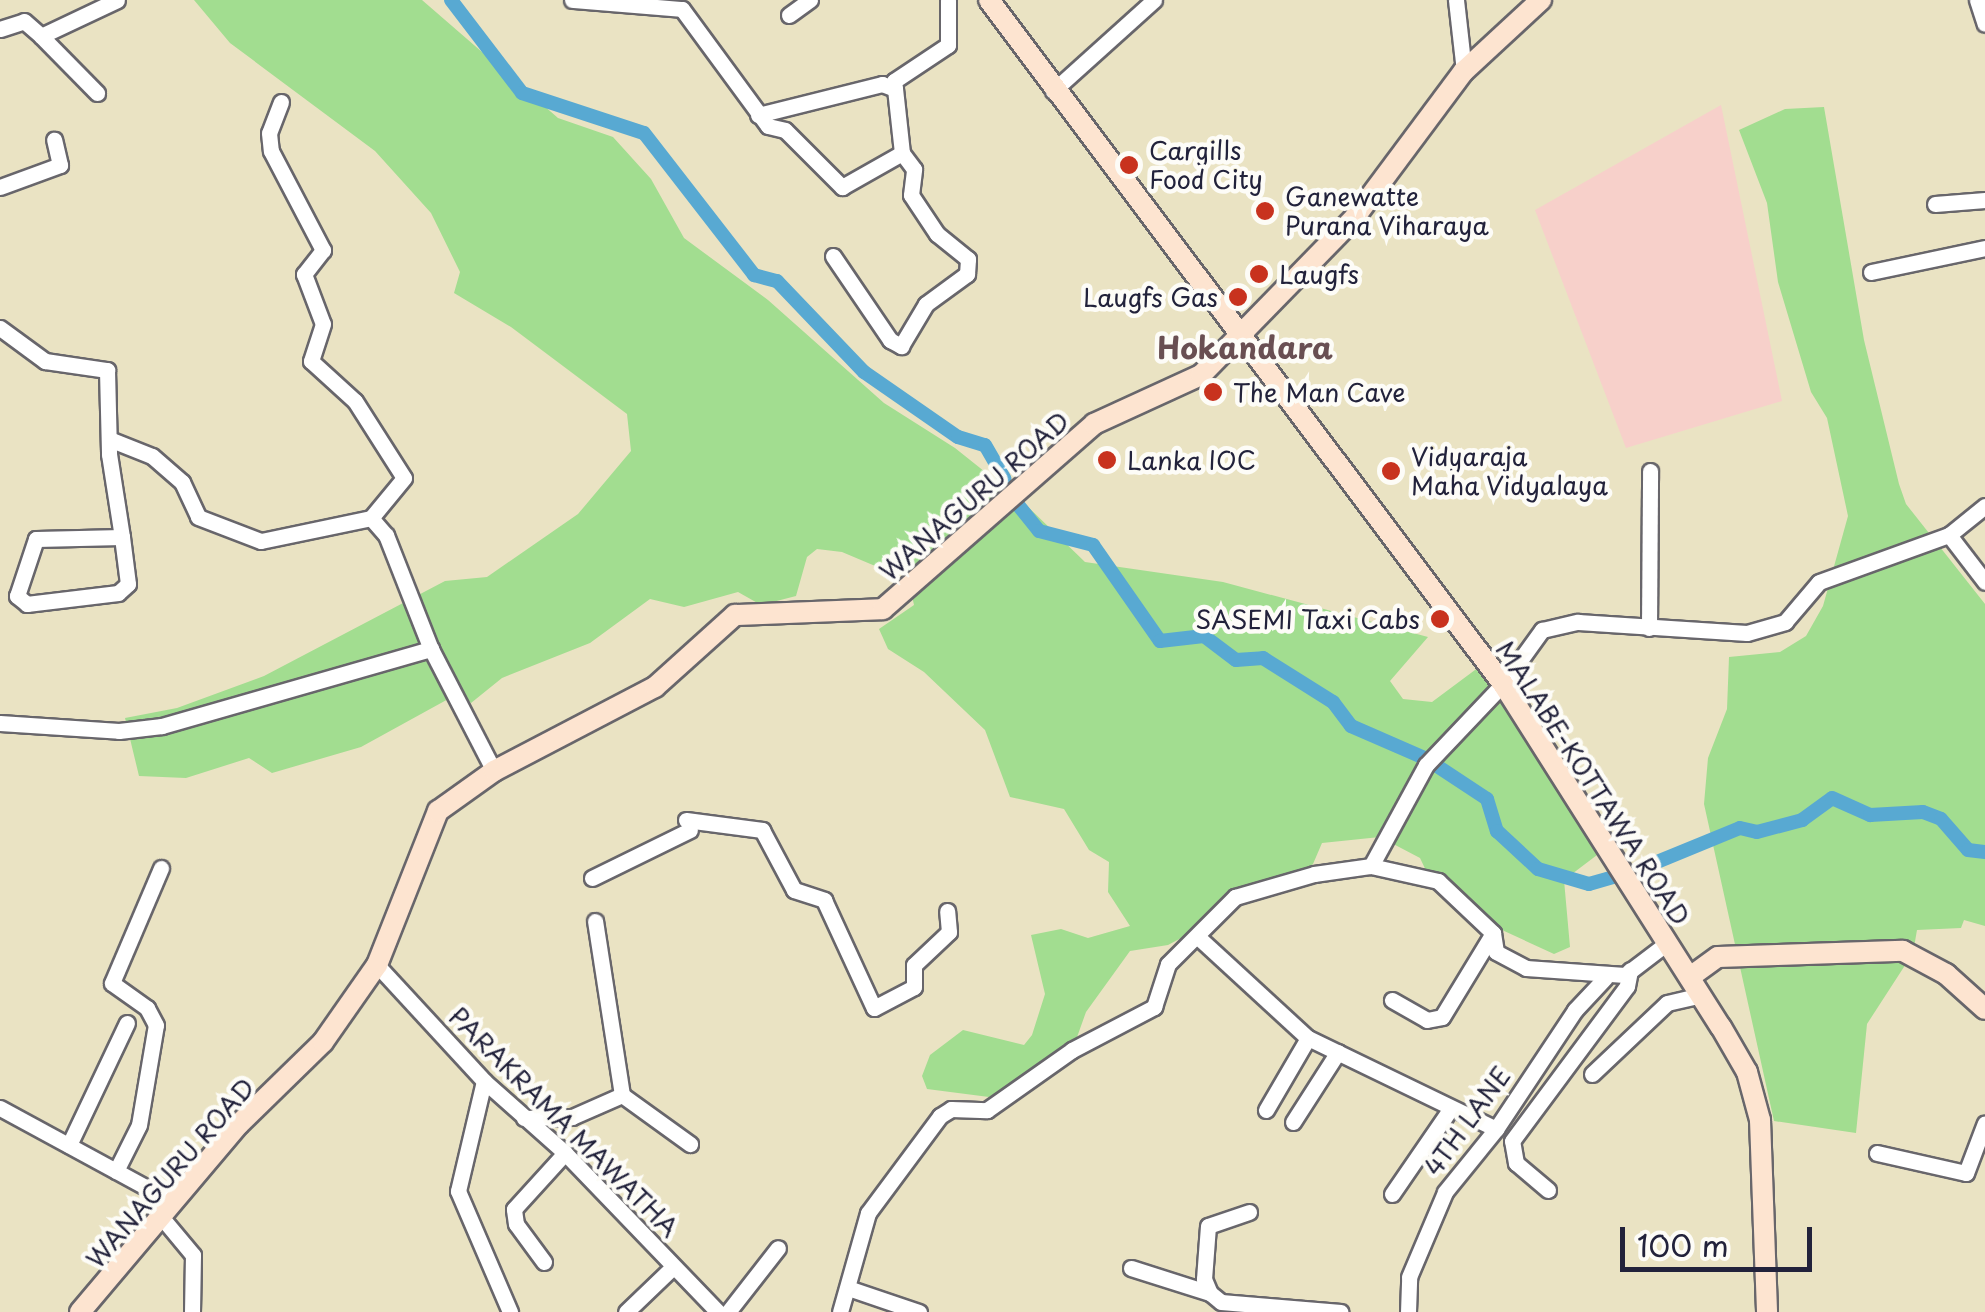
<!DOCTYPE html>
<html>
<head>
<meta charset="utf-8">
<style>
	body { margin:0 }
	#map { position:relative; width:1985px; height:1312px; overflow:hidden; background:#eae3c3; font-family:"Playpen Sans",sans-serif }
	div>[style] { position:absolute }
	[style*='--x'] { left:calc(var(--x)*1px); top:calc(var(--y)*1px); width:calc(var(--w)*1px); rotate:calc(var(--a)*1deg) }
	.built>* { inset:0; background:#f7d0ca }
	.green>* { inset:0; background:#a2dd90 }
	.canal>* { height:14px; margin:-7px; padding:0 7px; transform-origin:7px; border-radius:7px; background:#58a9d2 }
	.roads { filter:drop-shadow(2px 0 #68666b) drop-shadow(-2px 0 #68666b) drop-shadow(0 2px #68666b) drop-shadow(0 -2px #68666b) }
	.street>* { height:15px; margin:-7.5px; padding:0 7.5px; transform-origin:7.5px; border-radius:7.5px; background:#fff }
	.secondary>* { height:20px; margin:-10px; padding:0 10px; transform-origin:10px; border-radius:10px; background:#fde4d0 }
	.dots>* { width:28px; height:28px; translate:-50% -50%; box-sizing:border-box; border:5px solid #fdfcf7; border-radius:50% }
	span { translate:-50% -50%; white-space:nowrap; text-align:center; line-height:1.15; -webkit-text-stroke:9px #fdfcf7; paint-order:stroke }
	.poi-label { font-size:25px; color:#22223b }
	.left { translate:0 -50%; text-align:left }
	.right { translate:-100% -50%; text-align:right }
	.street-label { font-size:25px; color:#22223b }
	.quarter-label { font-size:30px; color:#694f52; font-weight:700 }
	.scale { position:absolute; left:1620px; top:1227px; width:192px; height:45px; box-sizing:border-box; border:5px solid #22223b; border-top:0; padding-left:12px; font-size:30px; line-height:35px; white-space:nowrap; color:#22223b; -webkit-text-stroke:8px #fdfcf7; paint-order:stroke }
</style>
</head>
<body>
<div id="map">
	<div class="built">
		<i style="clip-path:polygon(1721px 105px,1782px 401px,1626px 448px,1535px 210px)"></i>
	</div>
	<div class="green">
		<i style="clip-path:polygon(194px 0,422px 0,558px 118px,613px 137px,651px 179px,684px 238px,768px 300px,884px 403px,955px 448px,1024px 503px,1085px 562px,1223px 582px,1428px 637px,1390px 681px,1403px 699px,1432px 702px,1479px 667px,1601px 852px,1564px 880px,1570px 947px,1554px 954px,1502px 930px,1458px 888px,1430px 879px,1420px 858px,1380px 837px,1322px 843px,1313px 864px,1289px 881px,1238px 893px,1200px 928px,1168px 945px,1130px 951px,1086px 1012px,1076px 1040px,1027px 1078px,989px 1097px,927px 1089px,922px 1076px,930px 1055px,963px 1030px,1024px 1045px,1032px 1035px,1045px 994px,1031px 935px,1061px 929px,1088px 938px,1130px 926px,1108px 892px,1109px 862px,1089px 850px,1064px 809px,1010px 797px,985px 730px,924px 672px,888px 649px,879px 629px,914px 605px,908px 578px,901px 570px,887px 571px,842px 552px,817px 549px,807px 557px,796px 596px,761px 605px,738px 592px,684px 607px,650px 599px,590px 643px,502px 678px,471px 703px,461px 692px,361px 747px,272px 773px,249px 758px,186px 778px,139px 776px,125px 718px,177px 708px,264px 676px,445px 581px,487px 577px,578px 514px,631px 451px,627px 414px,511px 327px,454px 293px,460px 272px,431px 213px,375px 151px,230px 43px)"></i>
		<i style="clip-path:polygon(1824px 107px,1864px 340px,1899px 484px,1906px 504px,1985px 604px,1985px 926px,1964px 920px,1961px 928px,1917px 930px,1913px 953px,1867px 1024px,1856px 1133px,1774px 1121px,1704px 804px,1708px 758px,1727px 709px,1729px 657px,1780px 652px,1806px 636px,1823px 606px,1848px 516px,1827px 418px,1811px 392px,1778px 282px,1767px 203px,1739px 130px,1785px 109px)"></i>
	</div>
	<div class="canal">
		<i style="--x:451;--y:0;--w:117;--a:52.6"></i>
		<i style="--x:522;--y:93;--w:128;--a:18.2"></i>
		<i style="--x:644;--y:133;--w:180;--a:52.2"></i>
		<i style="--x:754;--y:275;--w:24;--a:15"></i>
		<i style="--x:777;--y:281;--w:126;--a:46.3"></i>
		<i style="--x:864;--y:372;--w:114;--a:34.7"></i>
		<i style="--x:958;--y:437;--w:28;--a:17"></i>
		<i style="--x:985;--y:445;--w:39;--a:60"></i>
		<i style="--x:1014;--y:500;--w:40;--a:51"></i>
		<i style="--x:1039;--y:531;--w:56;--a:14.5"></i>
		<i style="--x:1093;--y:545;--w:117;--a:55.1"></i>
		<i style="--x:1160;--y:641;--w:44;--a:-6.5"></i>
		<i style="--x:1204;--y:636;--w:40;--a:37"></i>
		<i style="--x:1236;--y:660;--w:27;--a:-4"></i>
		<i style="--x:1263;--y:658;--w:83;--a:32.2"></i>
		<i style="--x:1333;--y:702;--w:30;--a:53"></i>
		<i style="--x:1351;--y:726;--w:83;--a:23.5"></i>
		<i style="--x:1437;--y:766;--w:60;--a:33.4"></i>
		<i style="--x:1487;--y:799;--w:34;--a:73"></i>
		<i style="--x:1497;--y:831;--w:56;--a:42.8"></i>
		<i style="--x:1538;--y:869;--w:53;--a:16.4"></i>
		<i style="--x:1589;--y:884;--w:25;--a:-16"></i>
		<i style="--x:1635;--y:871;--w:113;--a:-22.3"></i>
		<i style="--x:1740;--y:828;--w:17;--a:13"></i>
		<i style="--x:1757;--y:832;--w:47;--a:-14.9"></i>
		<i style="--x:1802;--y:820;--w:37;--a:-36"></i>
		<i style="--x:1832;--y:798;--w:42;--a:24.1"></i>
		<i style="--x:1870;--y:815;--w:53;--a:-3.2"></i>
		<i style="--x:1923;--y:812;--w:19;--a:21"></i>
		<i style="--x:1941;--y:819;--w:41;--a:48.9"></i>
		<i style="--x:1968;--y:850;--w:17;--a:7"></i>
	</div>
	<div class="roads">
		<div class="street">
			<i style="--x:572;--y:0;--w:110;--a:4.7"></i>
			<i style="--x:682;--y:9;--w:145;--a:53.7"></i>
			<i style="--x:768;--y:126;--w:17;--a:13"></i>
			<i style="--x:785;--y:130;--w:81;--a:45"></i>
			<i style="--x:842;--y:187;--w:69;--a:-29.5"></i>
			<i style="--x:1456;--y:0;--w:71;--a:83.6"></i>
			<i style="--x:1977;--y:0;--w:25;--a:72"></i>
			<i style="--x:789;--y:15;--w:26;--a:-36"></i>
			<i style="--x:0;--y:29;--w:25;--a:-18"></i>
			<i style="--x:24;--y:21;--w:23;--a:41"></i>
			<i style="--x:41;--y:36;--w:84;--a:-25.3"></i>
			<i style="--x:41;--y:36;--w:80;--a:45.5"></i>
			<i style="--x:1053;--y:91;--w:136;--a:-42"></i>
			<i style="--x:281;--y:102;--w:33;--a:111"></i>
			<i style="--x:269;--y:133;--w:18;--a:84"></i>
			<i style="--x:271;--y:151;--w:112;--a:62.3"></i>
			<i style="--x:323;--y:250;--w:31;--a:128"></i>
			<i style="--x:304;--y:274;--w:53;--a:69.2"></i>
			<i style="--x:323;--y:324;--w:39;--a:108"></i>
			<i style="--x:311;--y:361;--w:59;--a:42.3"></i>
			<i style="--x:355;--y:401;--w:91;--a:57.5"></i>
			<i style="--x:404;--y:478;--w:52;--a:129.5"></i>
			<i style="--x:758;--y:115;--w:128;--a:-14"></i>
			<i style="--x:882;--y:84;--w:14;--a:21"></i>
			<i style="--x:0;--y:187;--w:64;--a:-20.1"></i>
			<i style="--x:60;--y:165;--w:26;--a:-103"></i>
			<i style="--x:1935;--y:204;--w:50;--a:-4.6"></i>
			<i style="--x:833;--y:256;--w:102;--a:55.8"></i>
			<i style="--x:890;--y:340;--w:13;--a:29"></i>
			<i style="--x:901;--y:346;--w:49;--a:-59.2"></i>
			<i style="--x:926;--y:304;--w:51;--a:-36.2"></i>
			<i style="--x:967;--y:274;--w:15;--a:-86"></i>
			<i style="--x:968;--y:259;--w:40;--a:-141"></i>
			<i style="--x:937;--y:234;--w:47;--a:-123.7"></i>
			<i style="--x:911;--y:195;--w:26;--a:-83"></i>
			<i style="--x:914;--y:169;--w:20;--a:-127"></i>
			<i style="--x:902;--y:153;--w:64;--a:-96.2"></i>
			<i style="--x:895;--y:89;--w:8;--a:-97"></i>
			<i style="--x:894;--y:81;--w:65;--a:-33.7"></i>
			<i style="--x:948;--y:45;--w:45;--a:-90"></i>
			<i style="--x:1871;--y:272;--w:116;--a:-11.9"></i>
			<i style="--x:0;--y:328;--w:56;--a:36.3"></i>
			<i style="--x:45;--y:361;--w:63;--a:8.3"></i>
			<i style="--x:107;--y:370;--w:84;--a:88.6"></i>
			<i style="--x:109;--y:454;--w:84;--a:81.1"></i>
			<i style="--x:122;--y:537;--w:47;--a:82.7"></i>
			<i style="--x:128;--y:584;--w:13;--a:138"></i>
			<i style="--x:118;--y:593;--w:92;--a:173.1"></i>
			<i style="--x:27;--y:604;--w:13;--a:-141"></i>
			<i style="--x:17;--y:596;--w:60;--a:-71.6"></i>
			<i style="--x:36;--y:539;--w:86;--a:-1.3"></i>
			<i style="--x:109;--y:439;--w:46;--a:21.6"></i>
			<i style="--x:152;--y:456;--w:40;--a:41"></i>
			<i style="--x:182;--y:482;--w:38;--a:65"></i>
			<i style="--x:198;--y:517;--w:67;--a:20.9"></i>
			<i style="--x:261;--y:541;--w:112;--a:-11.8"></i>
			<i style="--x:371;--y:518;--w:23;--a:49"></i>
			<i style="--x:386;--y:535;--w:123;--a:68.5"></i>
			<i style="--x:431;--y:649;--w:137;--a:62.7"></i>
			<i style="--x:1949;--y:535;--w:59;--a:52.5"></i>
			<i style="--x:1649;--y:628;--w:157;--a:-89.6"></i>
			<i style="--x:0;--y:723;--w:119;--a:3.8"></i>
			<i style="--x:119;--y:731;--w:43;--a:-6.6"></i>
			<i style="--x:162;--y:726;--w:280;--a:-16"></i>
			<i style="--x:686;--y:820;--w:77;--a:7.5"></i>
			<i style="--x:762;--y:830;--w:68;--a:61.9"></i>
			<i style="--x:794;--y:890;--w:32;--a:18"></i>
			<i style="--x:824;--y:900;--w:119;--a:65.2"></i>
			<i style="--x:874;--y:1008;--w:45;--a:-27.7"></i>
			<i style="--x:914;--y:987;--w:22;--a:-90"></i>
			<i style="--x:914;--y:965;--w:48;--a:-43.3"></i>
			<i style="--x:949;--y:932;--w:21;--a:-95"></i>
			<i style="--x:1371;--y:866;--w:115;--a:-61.4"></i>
			<i style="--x:1426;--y:765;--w:112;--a:-46.5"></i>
			<i style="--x:1503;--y:684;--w:67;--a:-54.2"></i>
			<i style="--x:1542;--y:630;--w:37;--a:-13"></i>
			<i style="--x:1578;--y:622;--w:169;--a:3.7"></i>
			<i style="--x:1747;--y:633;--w:40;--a:-16"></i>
			<i style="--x:1785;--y:622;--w:52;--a:-49.6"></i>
			<i style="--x:1819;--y:582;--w:138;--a:-19.9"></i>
			<i style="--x:1949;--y:535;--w:46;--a:-38.9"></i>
			<i style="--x:592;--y:878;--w:109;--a:-26.1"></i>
			<i style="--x:1198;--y:937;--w:149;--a:42.6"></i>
			<i style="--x:1308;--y:1038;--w:209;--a:25.8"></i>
			<i style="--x:377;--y:965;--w:158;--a:47.3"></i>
			<i style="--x:484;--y:1081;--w:108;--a:41.6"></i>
			<i style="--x:565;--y:1153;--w:221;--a:46.1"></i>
			<i style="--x:1392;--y:1000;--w:40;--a:29.7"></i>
			<i style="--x:1427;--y:1020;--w:15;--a:-11"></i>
			<i style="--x:1442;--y:1017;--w:98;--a:-58.7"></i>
			<i style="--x:1592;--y:1074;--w:103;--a:-43.4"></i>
			<i style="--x:1667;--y:1003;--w:35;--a:-13"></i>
			<i style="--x:484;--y:1081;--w:113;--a:103.3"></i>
			<i style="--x:458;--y:1191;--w:132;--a:66.7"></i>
			<i style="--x:622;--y:1095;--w:84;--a:35.8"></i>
			<i style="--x:0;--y:1108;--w:197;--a:28.5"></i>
			<i style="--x:1266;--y:1110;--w:83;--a:-59.7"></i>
			<i style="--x:524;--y:1118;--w:48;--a:-1.2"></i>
			<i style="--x:572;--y:1117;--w:55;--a:-23.7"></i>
			<i style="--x:622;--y:1095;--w:176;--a:-98.8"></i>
			<i style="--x:1293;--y:1122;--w:83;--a:-57.3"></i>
			<i style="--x:69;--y:1145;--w:135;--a:-64.6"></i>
			<i style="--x:1877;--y:1153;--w:91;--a:12.7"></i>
			<i style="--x:1966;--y:1173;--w:53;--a:-69.2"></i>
			<i style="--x:116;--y:1171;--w:51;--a:-63.4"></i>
			<i style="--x:139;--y:1125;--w:101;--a:-80.4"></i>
			<i style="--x:156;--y:1025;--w:19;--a:-118"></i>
			<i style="--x:147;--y:1008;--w:43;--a:-144.5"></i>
			<i style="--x:112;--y:983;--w:125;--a:-66.9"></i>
			<i style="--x:1548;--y:1190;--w:42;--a:-139.8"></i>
			<i style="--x:1516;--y:1163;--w:22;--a:-100"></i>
			<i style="--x:1512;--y:1141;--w:193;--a:-53.4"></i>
			<i style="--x:1627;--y:986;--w:16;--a:-79"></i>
			<i style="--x:1392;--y:1194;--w:104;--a:-55.5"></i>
			<i style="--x:1249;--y:1212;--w:43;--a:161.1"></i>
			<i style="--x:1208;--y:1226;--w:53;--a:94.3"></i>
			<i style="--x:1204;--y:1279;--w:15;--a:67"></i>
			<i style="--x:1210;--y:1293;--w:14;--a:39"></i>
			<i style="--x:1221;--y:1302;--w:120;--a:4.8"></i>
			<i style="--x:163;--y:1219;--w:47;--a:50.2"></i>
			<i style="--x:193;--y:1255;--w:57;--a:91"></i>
			<i style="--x:544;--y:1262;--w:47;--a:-126.4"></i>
			<i style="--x:516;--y:1224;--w:15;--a:-98"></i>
			<i style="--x:514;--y:1209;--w:76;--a:-47.7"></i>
			<i style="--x:1131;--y:1268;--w:83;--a:17.6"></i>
			<i style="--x:848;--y:1288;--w:75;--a:18.7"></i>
			<i style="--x:626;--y:1312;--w:65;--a:-43.8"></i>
			<i style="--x:728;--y:1312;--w:81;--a:-52"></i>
			<i style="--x:840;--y:1312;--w:103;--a:-74.2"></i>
			<i style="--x:868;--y:1213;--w:121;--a:-53.4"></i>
			<i style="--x:940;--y:1116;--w:13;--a:-32"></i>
			<i style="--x:951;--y:1109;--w:36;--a:2"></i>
			<i style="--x:987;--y:1110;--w:104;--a:-35.2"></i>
			<i style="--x:1072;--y:1050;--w:93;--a:-27.7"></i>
			<i style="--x:1154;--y:1007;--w:45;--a:-72"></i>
			<i style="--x:1168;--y:964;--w:95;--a:-45"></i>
			<i style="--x:1235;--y:897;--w:82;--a:-16.2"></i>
			<i style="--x:1314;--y:874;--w:58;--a:-8"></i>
			<i style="--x:1371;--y:866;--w:69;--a:12.6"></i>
			<i style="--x:1438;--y:881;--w:76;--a:43.4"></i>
			<i style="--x:1493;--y:933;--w:19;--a:81"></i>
			<i style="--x:1496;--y:952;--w:34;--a:28"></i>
			<i style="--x:1526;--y:968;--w:99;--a:4"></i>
			<i style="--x:1625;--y:975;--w:53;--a:-37.3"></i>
			<i style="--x:1408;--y:1312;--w:35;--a:-88"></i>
			<i style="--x:1409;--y:1277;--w:92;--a:-67"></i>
			<i style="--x:1445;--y:1192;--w:81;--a:-51"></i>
			<i style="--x:1496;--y:1129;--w:143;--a:-56.4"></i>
			<i style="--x:1575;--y:1010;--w:44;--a:-46.8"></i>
		</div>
		<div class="secondary">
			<i style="--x:989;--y:0;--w:856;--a:53.08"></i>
			<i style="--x:1503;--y:684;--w:406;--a:57.6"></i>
			<i style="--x:1721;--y:1027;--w:52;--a:60"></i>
			<i style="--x:1747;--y:1072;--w:50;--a:74.8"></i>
			<i style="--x:1760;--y:1120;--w:192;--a:87.9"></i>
			<i style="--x:1690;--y:977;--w:34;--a:-36"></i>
			<i style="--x:1718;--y:957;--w:185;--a:-1.9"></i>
			<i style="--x:1903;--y:951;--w:49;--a:28.1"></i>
			<i style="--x:1946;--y:974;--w:52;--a:41.9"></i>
			<i style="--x:80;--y:1312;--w:246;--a:-49.8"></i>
			<i style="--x:239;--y:1124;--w:117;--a:-44.3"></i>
			<i style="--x:323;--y:1042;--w:94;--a:-55"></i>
			<i style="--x:377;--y:965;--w:166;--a:-68.4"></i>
			<i style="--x:438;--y:811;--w:69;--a:-35.5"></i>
			<i style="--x:494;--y:771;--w:182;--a:-27.6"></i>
			<i style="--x:655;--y:687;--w:108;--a:-42"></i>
			<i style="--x:735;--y:615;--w:148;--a:-2.3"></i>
			<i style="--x:883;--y:609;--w:281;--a:-41.2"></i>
			<i style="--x:1094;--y:424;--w:118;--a:-24.6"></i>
			<i style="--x:1201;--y:375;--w:221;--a:-45.7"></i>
			<i style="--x:1355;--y:217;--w:182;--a:-53.3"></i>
			<i style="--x:1464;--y:71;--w:105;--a:-42.7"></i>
		</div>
	</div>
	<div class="dots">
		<i style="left:1129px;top:165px;background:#c8321e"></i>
		<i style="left:1265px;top:211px;background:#c8321e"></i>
		<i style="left:1259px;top:274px;background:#c8321e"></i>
		<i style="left:1238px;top:297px;background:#c8321e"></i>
		<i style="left:1213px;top:392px;background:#c8321e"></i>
		<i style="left:1107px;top:460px;background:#c8321e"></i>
		<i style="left:1391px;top:471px;background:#c8321e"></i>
		<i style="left:1440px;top:619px;background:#c8321e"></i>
	</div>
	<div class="poi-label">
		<span class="left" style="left:1149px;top:165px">Cargills<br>Food City</span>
		<span class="left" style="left:1285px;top:211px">Ganewatte<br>Purana Viharaya</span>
		<span class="left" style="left:1279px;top:274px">Laugfs</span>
		<span class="right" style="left:1218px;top:297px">Laugfs Gas</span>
		<span class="left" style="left:1233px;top:392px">The Man Cave</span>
		<span class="left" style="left:1411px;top:471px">Vidyaraja<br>Maha Vidyalaya</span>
		<span class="left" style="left:1127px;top:460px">Lanka IOC</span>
		<span class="right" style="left:1420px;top:619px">SASEMI Taxi Cabs</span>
	</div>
	<div class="street-label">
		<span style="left:974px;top:496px;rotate:-41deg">WANAGURU ROAD</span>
		<span style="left:1593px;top:783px;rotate:57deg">MALABE-KOTTAWA ROAD</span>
		<span style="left:1467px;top:1121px;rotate:-54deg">4TH LANE</span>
		<span style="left:564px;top:1122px;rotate:45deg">PARAKRAMA MAWATHA</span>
		<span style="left:170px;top:1173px;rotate:-49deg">WANAGURU ROAD</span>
	</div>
	<div class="quarter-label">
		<span style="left:1245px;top:347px">Hokandara</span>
	</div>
	<div class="scale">100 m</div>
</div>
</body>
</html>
